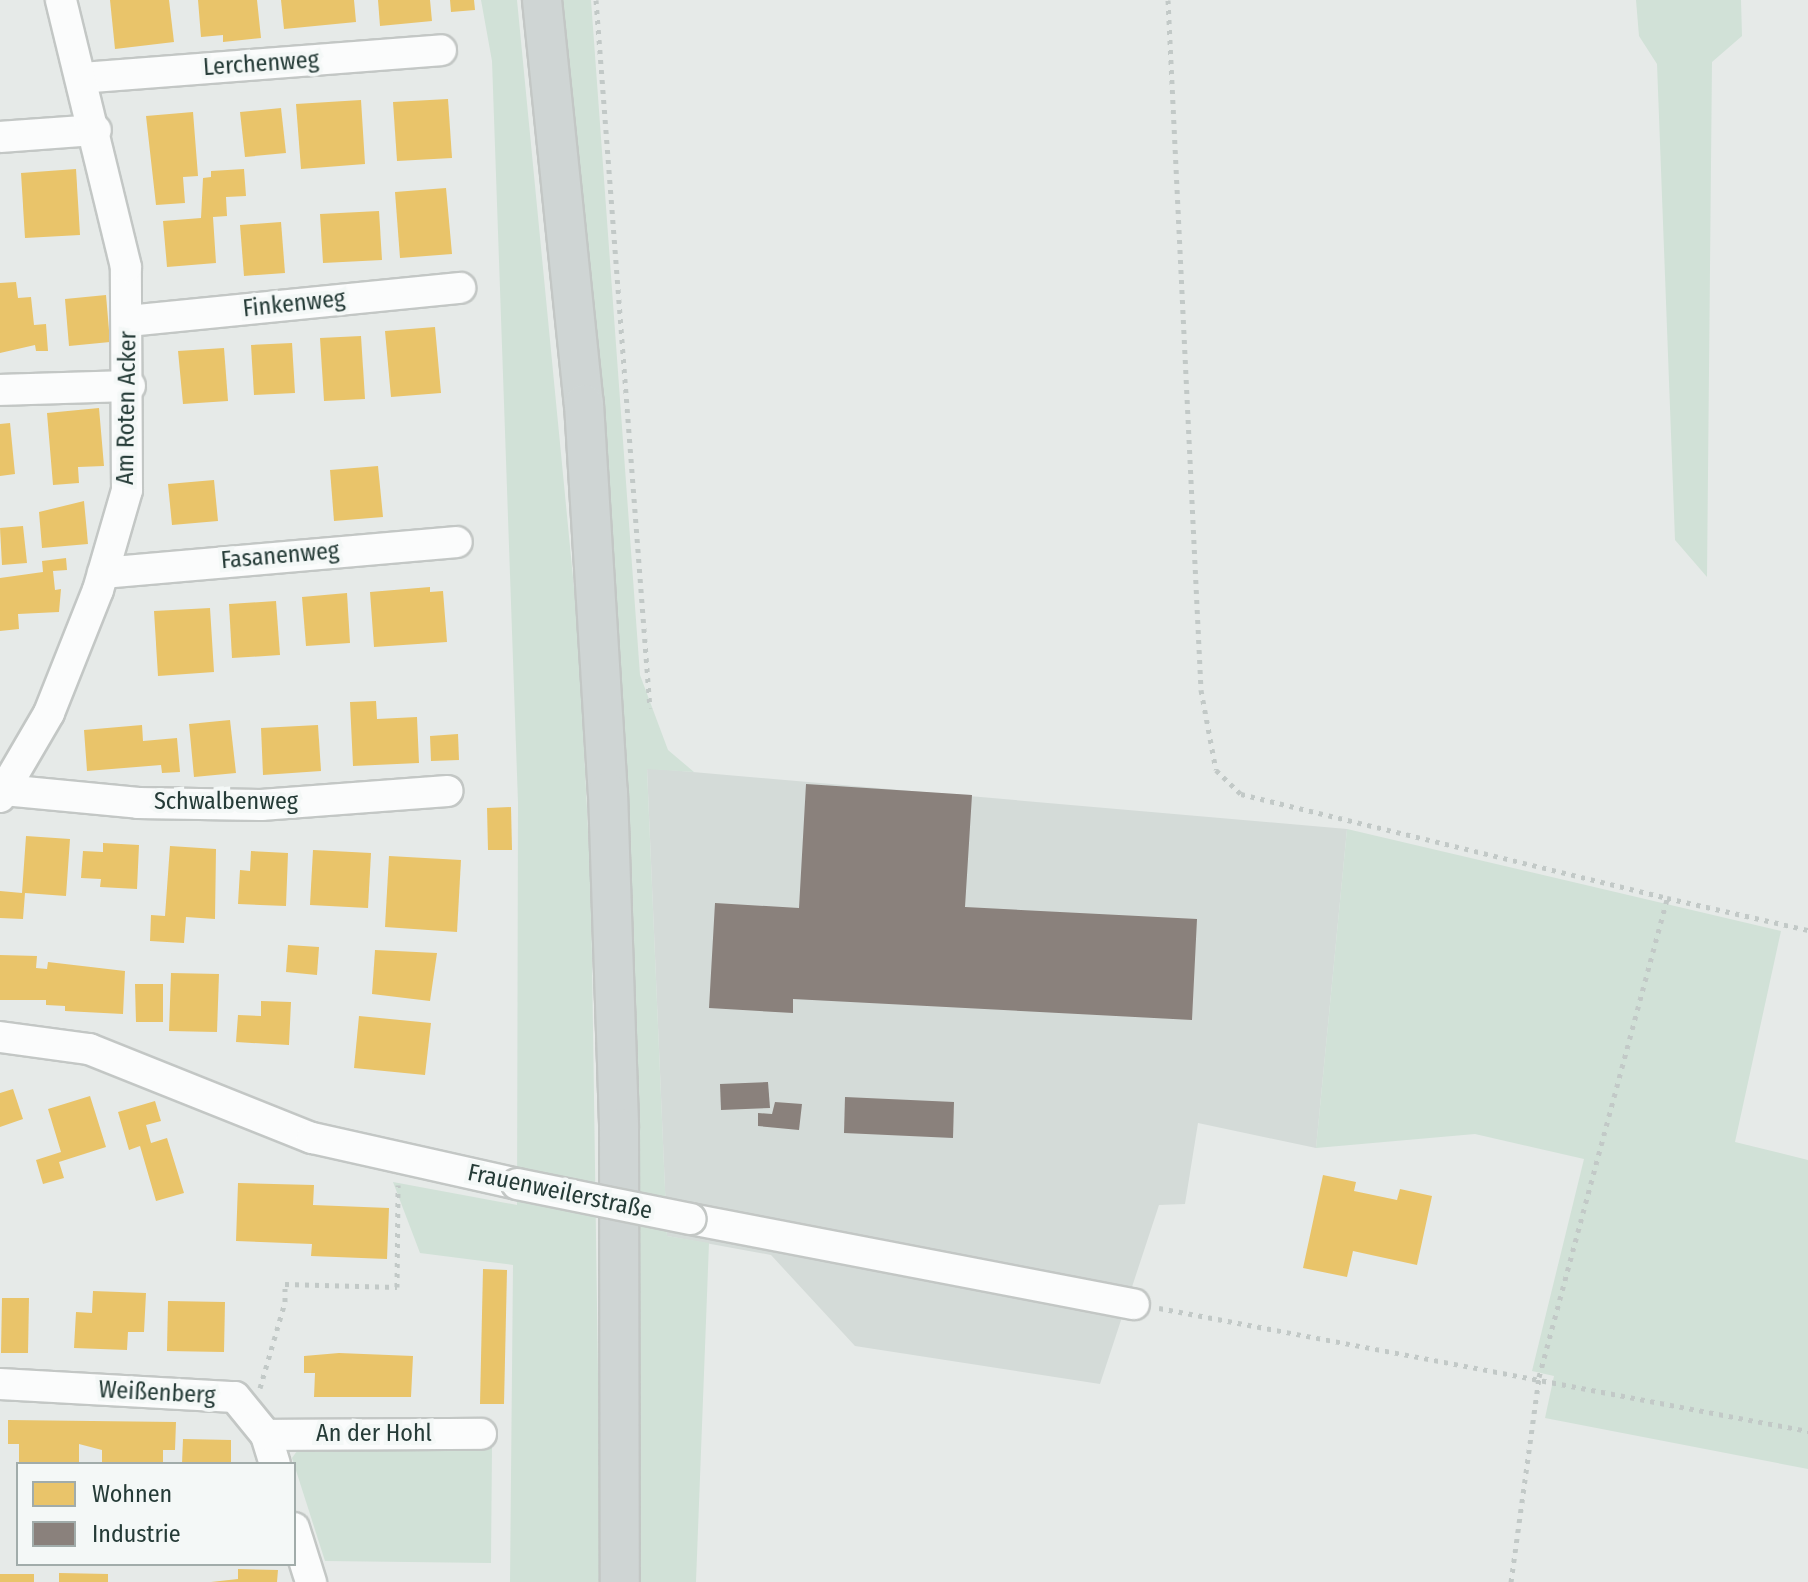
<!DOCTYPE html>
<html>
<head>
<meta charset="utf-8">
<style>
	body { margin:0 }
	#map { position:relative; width:1808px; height:1582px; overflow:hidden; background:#e6eae8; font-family:"Fira Sans Condensed",sans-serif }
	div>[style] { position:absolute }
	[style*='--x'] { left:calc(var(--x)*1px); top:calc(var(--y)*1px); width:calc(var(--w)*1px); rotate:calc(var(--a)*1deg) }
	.built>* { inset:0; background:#d4dbd8 }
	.green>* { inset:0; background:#d1e1d7 }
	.homes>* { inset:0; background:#e9c46a }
	.industry>* { inset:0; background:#8a817c }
	.path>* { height:5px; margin-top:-2.5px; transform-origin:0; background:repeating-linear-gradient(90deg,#c2c9c7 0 4px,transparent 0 10px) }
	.roads { filter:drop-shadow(2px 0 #c3c7c5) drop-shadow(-2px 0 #c3c7c5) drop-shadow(0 2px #c3c7c5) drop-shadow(0 -2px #c3c7c5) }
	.minor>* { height:30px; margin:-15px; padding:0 15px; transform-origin:15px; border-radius:15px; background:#fbfcfc }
	.major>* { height:38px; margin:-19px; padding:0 19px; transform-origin:19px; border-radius:19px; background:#cfd5d4 }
	.bridges { filter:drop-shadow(2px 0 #c3c7c5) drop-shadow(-2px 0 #c3c7c5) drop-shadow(0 2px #c3c7c5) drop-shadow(0 -2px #c3c7c5) }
	.minor-bridge>* { height:30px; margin:-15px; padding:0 15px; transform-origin:15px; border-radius:15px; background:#fbfcfc }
	span { translate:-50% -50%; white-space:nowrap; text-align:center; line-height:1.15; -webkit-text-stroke:8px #f4f8f7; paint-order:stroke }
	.street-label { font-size:24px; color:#253b37 }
	.legend { position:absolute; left:16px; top:1462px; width:280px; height:104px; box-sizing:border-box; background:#f4f8f7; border:2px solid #a1acaa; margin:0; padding:10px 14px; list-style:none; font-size:24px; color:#253b37 }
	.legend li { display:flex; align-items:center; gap:16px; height:40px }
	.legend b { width:40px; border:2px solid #a1acaa }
</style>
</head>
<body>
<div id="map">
	<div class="built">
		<i style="clip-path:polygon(647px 768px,1347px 829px,1316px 1148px,1198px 1123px,1185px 1204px,1159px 1205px,1100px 1384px,855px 1346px,771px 1255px,667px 1236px)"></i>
	</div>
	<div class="green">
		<i style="clip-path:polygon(481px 0,517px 0,578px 629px,591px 889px,601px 1582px,510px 1582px,513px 1265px,420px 1253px,393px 1182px,517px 1205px,518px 803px,492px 61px)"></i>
		<i style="clip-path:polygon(554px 0,591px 0,640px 675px,668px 750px,694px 772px,647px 769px,667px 1236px,709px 1243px,696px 1582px,638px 1582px,639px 1232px,616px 675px)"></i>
		<i style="clip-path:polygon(1636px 0,1741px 0,1742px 36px,1712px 62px,1707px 577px,1675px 540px,1657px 64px,1639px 36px)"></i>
		<i style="clip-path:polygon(1347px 829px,1781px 931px,1735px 1142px,1808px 1160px,1808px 1469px,1545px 1418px,1554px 1376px,1532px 1371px,1584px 1159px,1475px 1134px,1316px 1148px)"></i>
		<i style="clip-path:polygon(302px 1444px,492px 1447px,491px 1563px,325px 1561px,292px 1458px)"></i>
	</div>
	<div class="homes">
		<i style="clip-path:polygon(110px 0,169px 0,174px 42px,115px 49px)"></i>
		<i style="clip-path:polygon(198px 0,257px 0,261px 38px,223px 42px,223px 35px,201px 37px)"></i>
		<i style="clip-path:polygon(281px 0,354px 0,356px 22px,284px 29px)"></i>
		<i style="clip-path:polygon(378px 0,430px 0,432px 21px,380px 26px)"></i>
		<i style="clip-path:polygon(450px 0,474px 0,475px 10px,451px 12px)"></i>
		<i style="clip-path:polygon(448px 99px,452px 158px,397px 161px,393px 102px)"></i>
		<i style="clip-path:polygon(361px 100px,365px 164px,301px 169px,296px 104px)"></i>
		<i style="clip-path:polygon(281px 108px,286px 153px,245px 157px,240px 112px)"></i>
		<i style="clip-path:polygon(193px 112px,198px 176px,183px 177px,185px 203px,156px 205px,146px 116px)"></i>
		<i style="clip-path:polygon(76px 169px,80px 235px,25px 238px,21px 173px)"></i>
		<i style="clip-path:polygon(244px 169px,246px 196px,226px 197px,227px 216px,213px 217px,216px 263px,167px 267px,163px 221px,201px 218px,203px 178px,211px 177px,211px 171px)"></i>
		<i style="clip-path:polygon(446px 188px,452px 254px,400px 258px,395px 192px)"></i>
		<i style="clip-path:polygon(379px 211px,382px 260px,323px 263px,320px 214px)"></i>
		<i style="clip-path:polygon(281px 222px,285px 273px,244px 276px,240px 225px)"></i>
		<i style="clip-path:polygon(16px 282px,18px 298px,31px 297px,34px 325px,46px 324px,48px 351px,36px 351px,35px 345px,0 353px,0 283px)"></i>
		<i style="clip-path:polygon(106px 295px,110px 342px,69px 346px,65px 299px)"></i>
		<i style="clip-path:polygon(435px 327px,441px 393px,391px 397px,385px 331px)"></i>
		<i style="clip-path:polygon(361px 336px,365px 399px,324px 401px,320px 338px)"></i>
		<i style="clip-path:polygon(292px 343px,295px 393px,254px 395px,251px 345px)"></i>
		<i style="clip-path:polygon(224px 348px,228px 401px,183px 404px,178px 351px)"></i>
		<i style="clip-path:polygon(99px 408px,104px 466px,78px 467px,79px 483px,53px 485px,47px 413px)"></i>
		<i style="clip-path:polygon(10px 423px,15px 474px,0 476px,0 424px)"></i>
		<i style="clip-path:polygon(378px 466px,383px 517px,334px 521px,330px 470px)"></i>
		<i style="clip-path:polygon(214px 480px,218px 521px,172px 525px,168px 484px)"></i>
		<i style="clip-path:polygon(84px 501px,88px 544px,42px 548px,39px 512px)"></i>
		<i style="clip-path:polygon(23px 526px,27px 563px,2px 565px,0 528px)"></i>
		<i style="clip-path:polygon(66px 558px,67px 570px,53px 571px,55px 590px,61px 589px,59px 612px,18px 614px,19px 629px,0 631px,0 578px,43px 572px,42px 561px)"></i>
		<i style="clip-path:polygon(430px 587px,430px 592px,443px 591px,447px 642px,374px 647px,370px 592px)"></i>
		<i style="clip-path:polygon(347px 593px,350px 643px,306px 646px,302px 597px)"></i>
		<i style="clip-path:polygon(276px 601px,280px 655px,232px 658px,229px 604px)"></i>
		<i style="clip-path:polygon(210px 608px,214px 672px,158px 676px,154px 611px)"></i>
		<i style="clip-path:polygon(376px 701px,377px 719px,417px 717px,419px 763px,353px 766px,350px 702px)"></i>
		<i style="clip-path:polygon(230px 720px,236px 773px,194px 777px,189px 724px)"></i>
		<i style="clip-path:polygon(142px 725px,143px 741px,177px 738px,180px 772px,162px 773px,161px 765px,87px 771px,84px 730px)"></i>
		<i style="clip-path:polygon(318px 725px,321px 771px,263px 775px,261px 728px)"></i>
		<i style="clip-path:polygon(458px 734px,459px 760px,431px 761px,430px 736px)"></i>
		<i style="clip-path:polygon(511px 807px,512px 850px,488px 850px,487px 808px)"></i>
		<i style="clip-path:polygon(26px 836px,70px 839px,66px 896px,25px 893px,23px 919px,0 918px,0 891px,22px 893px)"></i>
		<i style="clip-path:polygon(103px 843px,139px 845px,137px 889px,100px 887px,101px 879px,81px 878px,83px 851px,103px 852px)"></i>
		<i style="clip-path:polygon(170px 846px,216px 849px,215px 919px,186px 917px,184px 943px,150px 941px,151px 915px,165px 916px)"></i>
		<i style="clip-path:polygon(313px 850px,371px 853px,368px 908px,310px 905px)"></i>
		<i style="clip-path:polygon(251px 851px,288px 853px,286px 906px,238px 904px,240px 870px,250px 871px)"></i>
		<i style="clip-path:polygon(389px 856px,461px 860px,457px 932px,385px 927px)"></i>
		<i style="clip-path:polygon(288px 945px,319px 947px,317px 975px,286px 972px)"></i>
		<i style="clip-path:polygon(375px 950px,437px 953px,430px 1001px,372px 994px)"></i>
		<i style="clip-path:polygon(0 955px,37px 956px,36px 968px,47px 969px,48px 962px,125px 971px,123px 1014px,65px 1011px,65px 1006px,46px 1005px,46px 1000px,0 1000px)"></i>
		<i style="clip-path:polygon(171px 973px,219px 974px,217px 1032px,169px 1031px)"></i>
		<i style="clip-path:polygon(135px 984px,163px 984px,163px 1022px,136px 1022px)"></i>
		<i style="clip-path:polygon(261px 1001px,291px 1002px,289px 1045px,236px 1042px,238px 1015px,261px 1016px)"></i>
		<i style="clip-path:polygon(359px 1016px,431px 1023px,425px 1075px,354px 1068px)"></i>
		<i style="clip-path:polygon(13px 1089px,23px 1119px,0 1127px,0 1093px)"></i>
		<i style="clip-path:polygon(90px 1096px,106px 1147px,59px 1162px,64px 1178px,43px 1184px,36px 1160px,61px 1152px,48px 1109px)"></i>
		<i style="clip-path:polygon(155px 1101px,161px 1121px,146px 1125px,151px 1143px,167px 1138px,184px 1193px,156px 1201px,140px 1146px,129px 1150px,118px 1112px)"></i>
		<i style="clip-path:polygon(1323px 1175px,1356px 1182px,1354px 1191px,1397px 1200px,1400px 1189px,1432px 1196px,1417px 1265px,1353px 1251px,1347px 1277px,1303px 1268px)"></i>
		<i style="clip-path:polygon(238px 1183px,314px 1185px,313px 1205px,389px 1208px,387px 1259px,311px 1256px,312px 1244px,236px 1241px)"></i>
		<i style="clip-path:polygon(483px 1269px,507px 1270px,504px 1404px,480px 1404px)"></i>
		<i style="clip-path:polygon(93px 1291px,146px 1293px,144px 1332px,128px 1332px,127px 1350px,74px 1348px,76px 1312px,92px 1313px)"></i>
		<i style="clip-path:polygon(2px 1298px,29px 1298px,28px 1353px,1px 1353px)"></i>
		<i style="clip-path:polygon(168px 1301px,225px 1302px,224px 1352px,167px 1351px)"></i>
		<i style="clip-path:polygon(339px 1353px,413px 1356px,411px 1397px,314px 1397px,315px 1373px,304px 1373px,304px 1356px)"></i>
		<i style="clip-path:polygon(8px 1420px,176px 1422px,175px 1450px,163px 1450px,163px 1464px,102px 1464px,102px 1450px,79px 1444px,79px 1464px,19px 1464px,19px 1444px,8px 1444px)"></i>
		<i style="clip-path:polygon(183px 1439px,231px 1440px,231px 1464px,182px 1464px)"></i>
		<i style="clip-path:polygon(238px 1569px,278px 1570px,277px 1582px,211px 1582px,238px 1579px)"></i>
		<i style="clip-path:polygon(59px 1573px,108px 1574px,108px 1582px,59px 1582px)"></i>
		<i style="clip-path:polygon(0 1574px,34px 1574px,34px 1582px,0 1582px)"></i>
	</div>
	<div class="industry">
		<i style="clip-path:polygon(806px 784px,972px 795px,965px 907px,1197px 919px,1192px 1020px,793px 999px,793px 1013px,709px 1008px,715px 903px,799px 908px)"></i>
		<i style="clip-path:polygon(768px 1082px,770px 1108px,721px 1110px,720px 1084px)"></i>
		<i style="clip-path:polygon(845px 1097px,954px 1102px,953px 1138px,844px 1133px)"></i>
		<i style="clip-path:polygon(775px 1102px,802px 1104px,799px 1130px,758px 1126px,758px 1113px,772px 1114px)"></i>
	</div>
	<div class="path">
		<i style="--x:596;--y:0;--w:710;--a:85.64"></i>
		<i style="--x:1168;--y:0;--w:691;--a:87.26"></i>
		<i style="--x:1201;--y:690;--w:81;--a:79.4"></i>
		<i style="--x:1216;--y:770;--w:35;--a:44"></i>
		<i style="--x:1241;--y:794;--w:439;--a:13.7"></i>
		<i style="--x:1159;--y:1308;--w:661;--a:10.73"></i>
		<i style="--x:260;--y:1388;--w:90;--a:-73.8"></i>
		<i style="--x:285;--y:1302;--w:18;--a:-90"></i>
		<i style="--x:285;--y:1284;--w:112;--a:1.5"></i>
		<i style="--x:397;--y:1287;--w:102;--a:-89.4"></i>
		<i style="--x:1511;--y:1582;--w:207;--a:-82.2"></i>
		<i style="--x:1539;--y:1377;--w:496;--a:-75"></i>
		<i style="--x:1667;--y:898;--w:145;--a:12.8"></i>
	</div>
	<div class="roads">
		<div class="minor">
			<i style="--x:81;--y:78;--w:361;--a:-4.4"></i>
			<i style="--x:0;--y:137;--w:96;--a:-4.2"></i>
			<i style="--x:128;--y:321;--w:334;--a:-5.7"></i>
			<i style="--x:0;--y:390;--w:130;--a:-1.8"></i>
			<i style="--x:103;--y:573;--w:355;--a:-5"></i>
			<i style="--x:4;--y:790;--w:135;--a:5.5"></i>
			<i style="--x:138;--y:803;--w:123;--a:0.9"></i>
			<i style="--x:261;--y:805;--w:187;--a:-4.3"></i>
			<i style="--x:0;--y:797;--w:97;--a:-59.7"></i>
			<i style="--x:49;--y:713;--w:132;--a:-68.3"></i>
			<i style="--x:98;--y:590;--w:104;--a:-73.8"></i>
			<i style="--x:127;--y:490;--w:223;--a:-90.3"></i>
			<i style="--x:126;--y:267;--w:275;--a:-103.7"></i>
			<i style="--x:0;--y:1037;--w:90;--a:7.7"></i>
			<i style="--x:89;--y:1049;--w:240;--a:21.8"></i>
			<i style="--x:312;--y:1138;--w:210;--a:12.6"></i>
			<i style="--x:691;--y:1219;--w:451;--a:10.9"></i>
			<i style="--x:0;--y:1384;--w:235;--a:3.2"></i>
			<i style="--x:235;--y:1397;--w:49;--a:50.8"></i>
			<i style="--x:266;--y:1435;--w:30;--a:73"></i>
			<i style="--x:266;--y:1435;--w:215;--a:-0.3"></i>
			<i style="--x:294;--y:1528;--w:57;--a:72.5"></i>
		</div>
		<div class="major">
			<i style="--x:542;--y:0;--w:406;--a:84.1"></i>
			<i style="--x:584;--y:404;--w:389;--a:86.5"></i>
			<i style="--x:608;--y:792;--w:336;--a:88.1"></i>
			<i style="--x:619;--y:1128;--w:454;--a:89.9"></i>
		</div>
	</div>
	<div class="bridges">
		<div class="minor-bridge">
			<i style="--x:517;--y:1184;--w:177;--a:11.4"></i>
		</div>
	</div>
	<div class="street-label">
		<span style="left:261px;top:64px;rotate:-4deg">Lerchenweg</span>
		<span style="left:294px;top:304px;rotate:-6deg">Finkenweg</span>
		<span style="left:127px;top:408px;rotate:-89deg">Am Roten Acker</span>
		<span style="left:280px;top:556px;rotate:-5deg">Fasanenweg</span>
		<span style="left:226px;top:802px">Schwalbenweg</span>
		<span style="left:560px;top:1192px;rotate:12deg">Frauenweilerstraße</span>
		<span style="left:157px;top:1393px;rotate:3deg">Weißenberg</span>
		<span style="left:374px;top:1434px">An der Hohl</span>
	</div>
	<ul class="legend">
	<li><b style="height:22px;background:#e9c46a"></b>Wohnen</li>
	<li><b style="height:22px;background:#8a817c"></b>Industrie</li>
	</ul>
</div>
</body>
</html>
